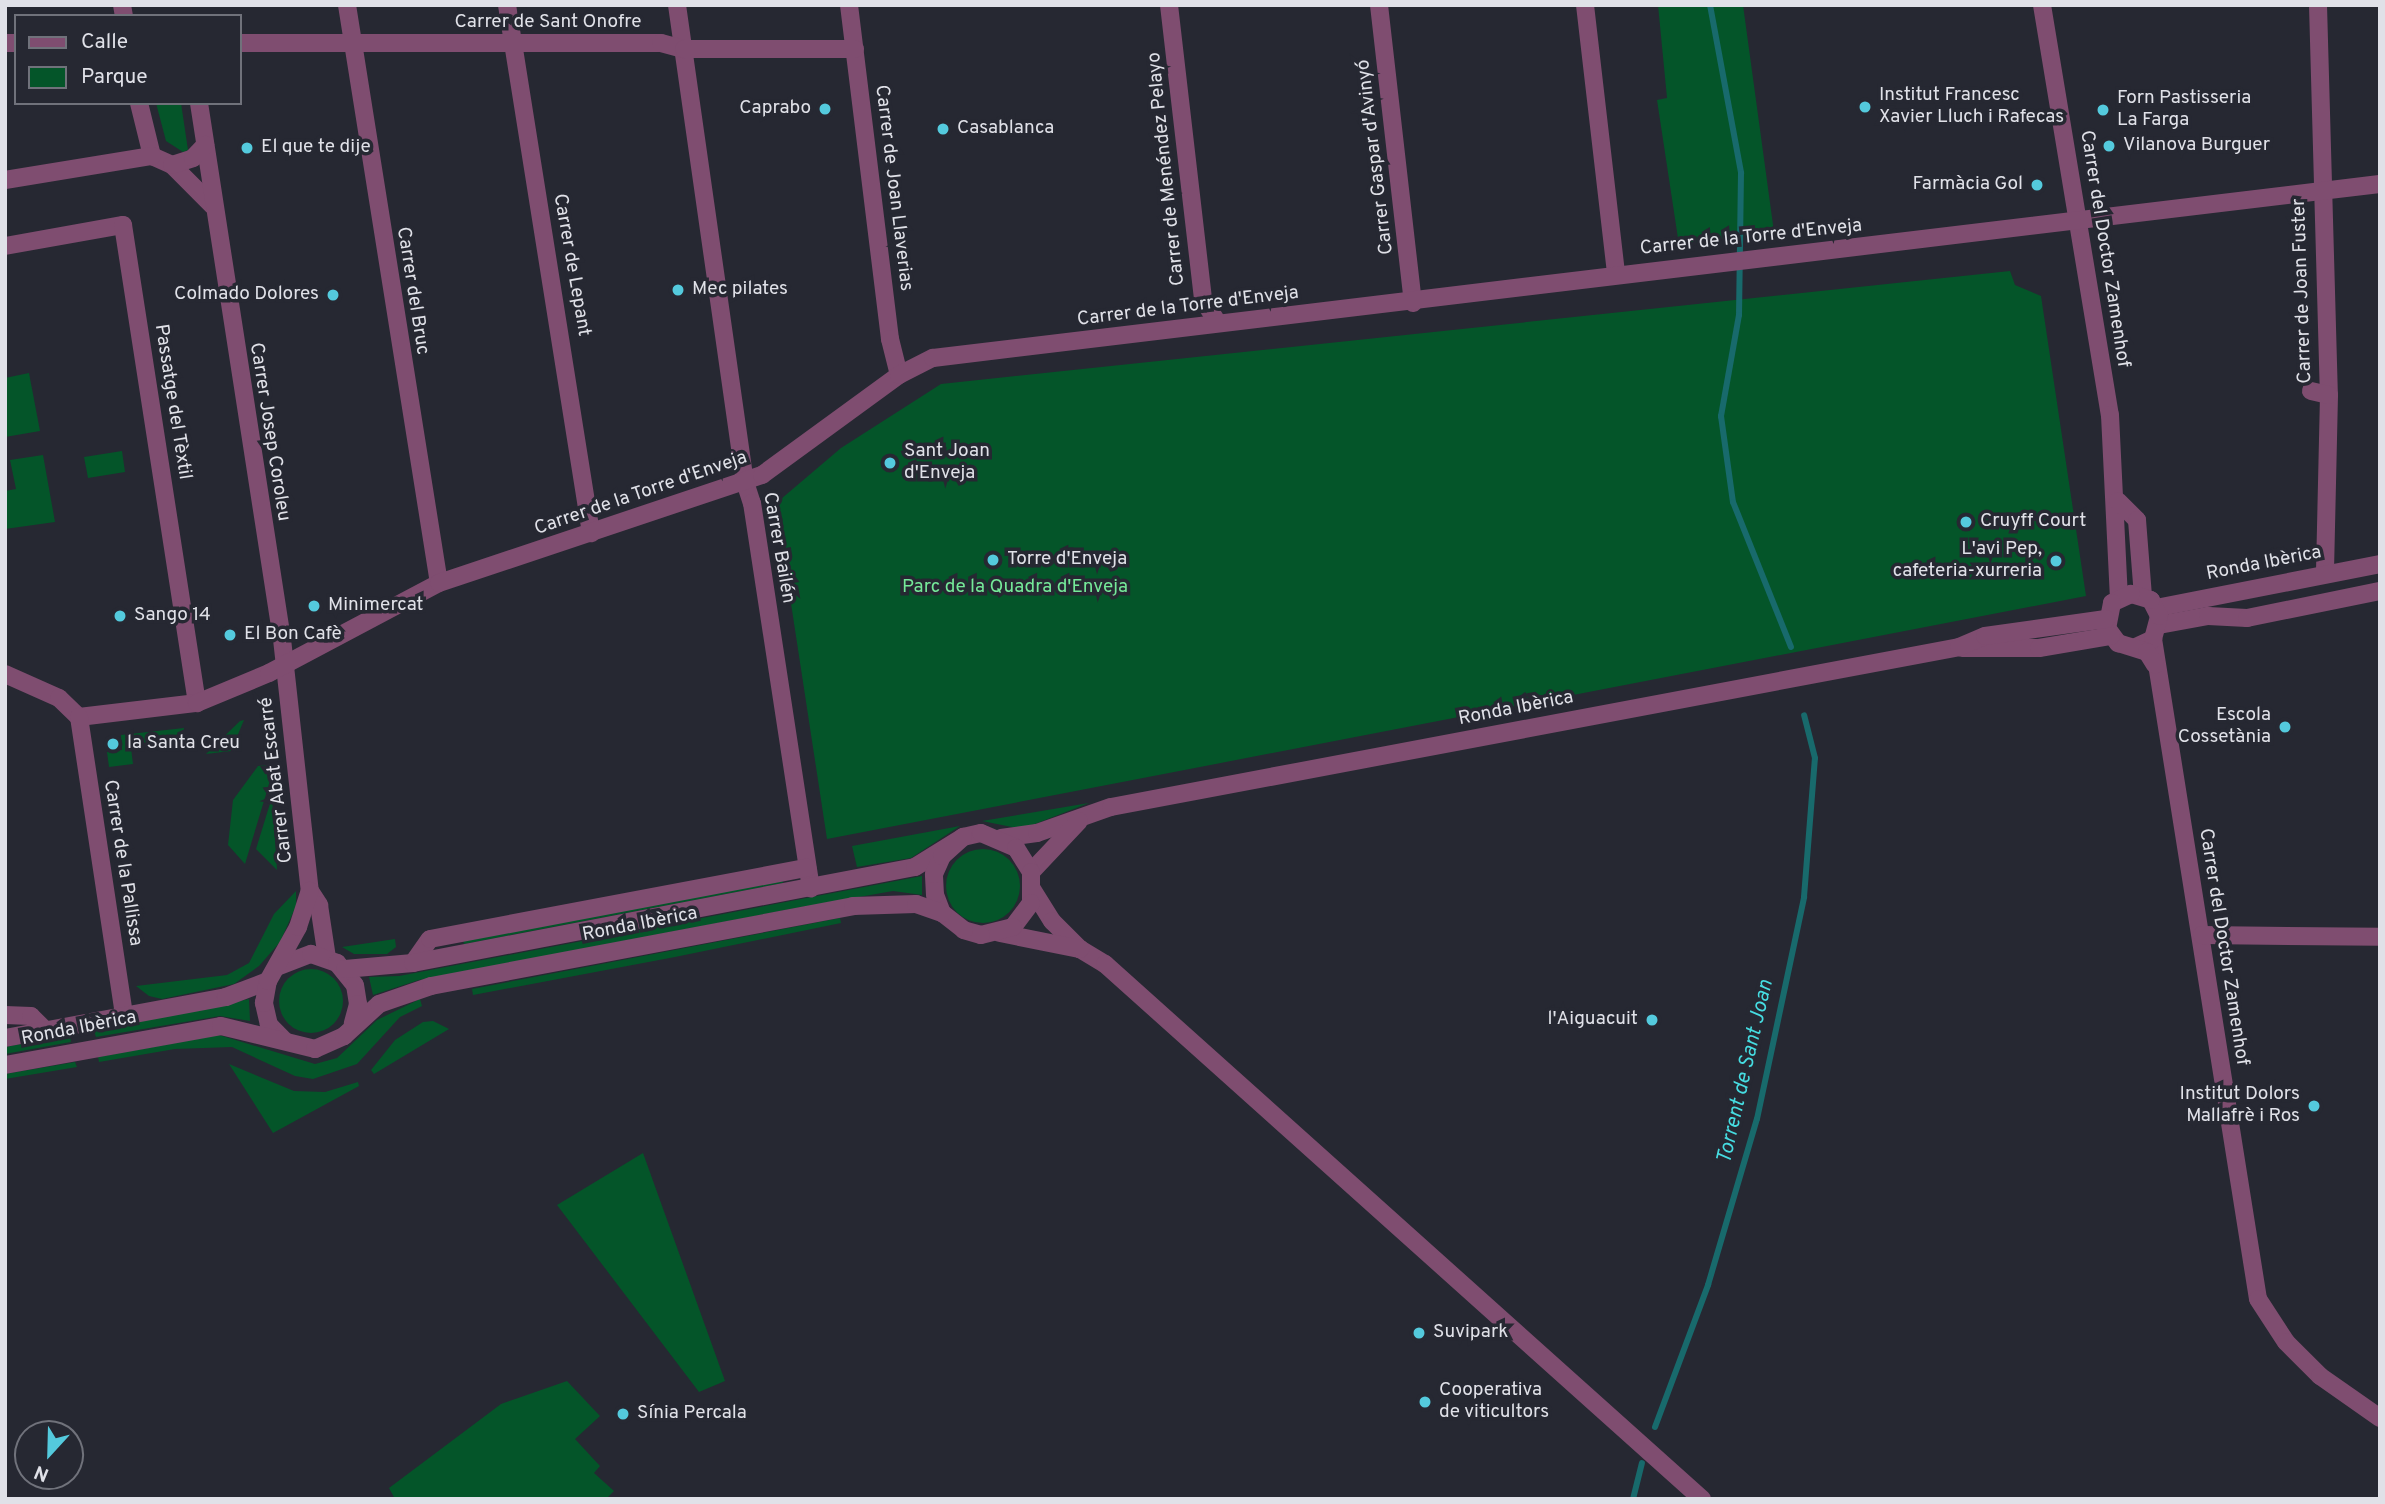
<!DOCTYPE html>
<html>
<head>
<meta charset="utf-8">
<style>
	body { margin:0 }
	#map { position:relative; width:2385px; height:1504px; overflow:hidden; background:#262832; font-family:Overpass,sans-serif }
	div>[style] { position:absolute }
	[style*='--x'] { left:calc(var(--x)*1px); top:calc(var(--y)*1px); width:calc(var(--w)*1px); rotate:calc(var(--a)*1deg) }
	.green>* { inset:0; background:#045529 }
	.round { border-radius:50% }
	.stream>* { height:6px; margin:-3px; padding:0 3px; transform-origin:3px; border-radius:3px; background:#186a6c }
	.minor>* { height:18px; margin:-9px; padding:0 9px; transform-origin:9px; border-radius:9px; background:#7f4d70 }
	.dots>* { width:19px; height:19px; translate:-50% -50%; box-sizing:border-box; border:4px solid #262832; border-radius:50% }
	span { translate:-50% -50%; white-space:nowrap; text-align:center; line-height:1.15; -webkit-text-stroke:7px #262832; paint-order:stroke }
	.street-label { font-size:19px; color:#e0e1e8 }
	.poi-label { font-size:19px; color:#e0e1e8 }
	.left { translate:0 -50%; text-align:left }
	.right { translate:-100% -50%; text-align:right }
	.park-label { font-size:19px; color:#75e999 }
	.water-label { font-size:21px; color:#46dce1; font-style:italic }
	.frame { position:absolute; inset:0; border:7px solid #e0e1e8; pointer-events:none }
	.legend { position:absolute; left:14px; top:14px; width:228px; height:91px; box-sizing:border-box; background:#262832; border:2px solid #70727b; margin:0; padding:9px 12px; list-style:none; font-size:21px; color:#e0e1e8 }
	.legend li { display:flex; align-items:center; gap:14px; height:35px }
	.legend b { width:35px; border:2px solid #70727b }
	.north { position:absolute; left:14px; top:1420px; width:70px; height:70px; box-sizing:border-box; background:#262832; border:2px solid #70727b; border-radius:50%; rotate:202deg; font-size:19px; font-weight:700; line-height:28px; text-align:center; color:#e0e1e8 }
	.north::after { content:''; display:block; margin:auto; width:24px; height:32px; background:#54cadd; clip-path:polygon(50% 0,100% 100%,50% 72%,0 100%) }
</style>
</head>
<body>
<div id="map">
	<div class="green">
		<i style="clip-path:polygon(1658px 5px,1743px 5px,1774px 232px,1679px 245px,1657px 100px,1667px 98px)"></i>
		<i style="clip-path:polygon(156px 103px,181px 103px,188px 150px,183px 152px,166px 141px)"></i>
		<i style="clip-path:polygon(2010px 271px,2015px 285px,2041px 296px,2086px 596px,827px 839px,777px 512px,781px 499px,841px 448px,941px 384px)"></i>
		<i style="clip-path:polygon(29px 373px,40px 431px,5px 437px,5px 378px)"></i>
		<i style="clip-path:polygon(122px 451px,125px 472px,88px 478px,84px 457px)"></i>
		<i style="clip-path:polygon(43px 455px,55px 522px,5px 529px,5px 491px,16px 489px,10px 460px)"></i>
		<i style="clip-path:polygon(244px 720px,231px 751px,206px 754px,240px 721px)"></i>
		<i style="clip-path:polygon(184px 728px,185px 740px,131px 748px,133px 764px,109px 767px,107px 752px,122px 750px,121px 735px)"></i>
		<i style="clip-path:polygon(270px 765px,270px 781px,245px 864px,228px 845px,233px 800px,258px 766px)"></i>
		<i style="clip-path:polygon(272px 797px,277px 870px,256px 849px)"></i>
		<i style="clip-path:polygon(1089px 803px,1022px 829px,982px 821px)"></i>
		<i style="clip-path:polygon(960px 826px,911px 858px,857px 867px,852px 846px)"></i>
		<i class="round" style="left:946px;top:849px;width:74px;height:74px"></i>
		<i style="clip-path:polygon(922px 876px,922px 895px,893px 891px,791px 909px,419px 980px,373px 995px,369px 977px,399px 976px)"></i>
		<i style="clip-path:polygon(782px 877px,783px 883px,579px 922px,464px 944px,462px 937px)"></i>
		<i style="clip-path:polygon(296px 891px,296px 906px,280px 942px,259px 966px,234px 984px,162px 999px,149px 996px,136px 986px,227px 975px,249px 963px,274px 914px)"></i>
		<i style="clip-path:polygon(840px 918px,841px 923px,675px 957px,473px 995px,472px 989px)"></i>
		<i style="clip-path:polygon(395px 939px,396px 947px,387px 954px,354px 954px,342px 947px)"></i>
		<i class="round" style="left:279px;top:969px;width:64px;height:64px"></i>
		<i style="clip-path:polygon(249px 999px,250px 1021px,220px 1016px,96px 1037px,94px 1031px)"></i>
		<i style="clip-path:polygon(420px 999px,422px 1006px,400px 1017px,357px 1064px,313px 1079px,295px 1076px,232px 1047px,175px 1049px,99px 1062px,98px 1057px,219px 1035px,315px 1064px,337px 1058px,377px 1020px)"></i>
		<i style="clip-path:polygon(433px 1021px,449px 1029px,374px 1074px,371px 1070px,395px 1040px,423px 1022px)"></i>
		<i style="clip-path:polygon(70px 1035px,71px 1042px,5px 1054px,5px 1047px)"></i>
		<i style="clip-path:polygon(75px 1062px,77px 1067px,5px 1079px,5px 1074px)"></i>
		<i style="clip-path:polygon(229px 1064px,294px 1091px,325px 1092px,358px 1082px,359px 1086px,273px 1133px)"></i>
		<i style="clip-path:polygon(643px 1153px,725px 1381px,699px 1392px,557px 1205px)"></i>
		<i style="clip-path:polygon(567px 1381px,600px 1416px,575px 1439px,600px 1466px,594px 1473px,614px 1491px,606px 1499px,395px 1499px,389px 1488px,501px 1404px)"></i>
	</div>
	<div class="stream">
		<i style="--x:1710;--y:5;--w:171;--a:79.5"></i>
		<i style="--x:1741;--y:173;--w:142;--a:90.8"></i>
		<i style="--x:1739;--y:315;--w:103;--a:100.1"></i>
		<i style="--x:1721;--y:416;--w:87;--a:82.1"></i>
		<i style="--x:1733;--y:502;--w:156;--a:68.2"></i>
		<i style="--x:1655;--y:1427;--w:152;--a:-69.5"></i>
		<i style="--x:1708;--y:1285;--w:173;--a:-73.6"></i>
		<i style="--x:1757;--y:1119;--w:227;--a:-78"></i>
		<i style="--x:1804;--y:897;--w:139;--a:-85.5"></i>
		<i style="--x:1815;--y:758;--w:44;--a:-104.3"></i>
		<i style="--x:1633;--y:1499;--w:37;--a:-76"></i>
	</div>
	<div class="minor">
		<i style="--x:122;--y:5;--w:11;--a:80"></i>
		<i style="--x:347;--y:5;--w:585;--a:80.96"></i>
		<i style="--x:507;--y:5;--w:535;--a:80.96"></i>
		<i style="--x:677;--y:5;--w:482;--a:81.9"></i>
		<i style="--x:745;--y:482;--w:22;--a:72"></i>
		<i style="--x:752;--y:503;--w:390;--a:81.3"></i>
		<i style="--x:849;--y:5;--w:337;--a:83"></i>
		<i style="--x:890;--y:339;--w:37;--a:76"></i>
		<i style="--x:1169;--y:5;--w:297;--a:83.4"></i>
		<i style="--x:1203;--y:300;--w:27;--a:57"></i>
		<i style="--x:1379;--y:5;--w:300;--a:83.5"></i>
		<i style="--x:1585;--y:5;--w:270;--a:83.4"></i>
		<i style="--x:2042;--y:5;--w:416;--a:80.6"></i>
		<i style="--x:2110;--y:415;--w:183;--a:87.2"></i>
		<i style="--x:2318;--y:5;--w:390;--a:88.4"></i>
		<i style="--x:2329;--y:395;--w:179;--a:91.3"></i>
		<i style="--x:5;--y:43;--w:11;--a:0"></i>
		<i style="--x:240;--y:43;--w:421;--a:0"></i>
		<i style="--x:661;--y:43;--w:24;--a:15"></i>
		<i style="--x:684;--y:49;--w:171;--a:0"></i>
		<i style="--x:139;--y:103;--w:55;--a:76.2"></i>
		<i style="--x:152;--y:156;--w:22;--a:24"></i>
		<i style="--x:172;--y:165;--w:57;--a:45"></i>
		<i style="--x:199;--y:103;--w:542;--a:81.2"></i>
		<i style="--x:282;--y:639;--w:254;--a:83.7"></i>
		<i style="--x:310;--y:891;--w:17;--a:57"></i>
		<i style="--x:319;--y:905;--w:54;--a:81.4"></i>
		<i style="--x:172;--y:165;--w:22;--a:-18"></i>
		<i style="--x:193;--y:158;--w:18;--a:-47"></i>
		<i style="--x:5;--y:180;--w:149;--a:-9.3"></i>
		<i style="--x:5;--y:246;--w:120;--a:-10.1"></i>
		<i style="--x:123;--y:225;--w:484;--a:81.2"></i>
		<i style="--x:2311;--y:391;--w:18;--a:13"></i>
		<i style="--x:2118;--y:501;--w:27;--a:45"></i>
		<i style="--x:2137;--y:520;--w:76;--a:85.5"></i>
		<i style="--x:2156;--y:608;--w:228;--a:-11.1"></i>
		<i style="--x:2159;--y:625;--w:50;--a:-10.4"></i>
		<i style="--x:2208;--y:616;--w:39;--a:3"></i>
		<i style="--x:2247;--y:618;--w:136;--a:-11.5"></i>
		<i style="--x:2153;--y:639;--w:668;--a:80.96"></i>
		<i style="--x:2258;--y:1299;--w:51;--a:56.9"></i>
		<i style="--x:2286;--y:1342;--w:48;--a:45"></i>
		<i style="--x:2320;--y:1376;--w:73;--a:35"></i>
		<i style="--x:2136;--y:647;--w:19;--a:-25"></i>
		<i style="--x:2153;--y:639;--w:24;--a:-75"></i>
		<i style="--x:2159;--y:616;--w:18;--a:-117"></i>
		<i style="--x:2151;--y:600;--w:21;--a:-163"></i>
		<i style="--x:2131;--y:594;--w:21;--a:155"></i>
		<i style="--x:2112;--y:603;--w:25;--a:101"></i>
		<i style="--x:2107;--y:628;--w:19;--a:54"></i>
		<i style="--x:2118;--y:643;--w:30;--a:17"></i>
		<i style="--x:2147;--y:652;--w:15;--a:58"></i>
		<i style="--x:1962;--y:648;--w:77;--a:0"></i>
		<i style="--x:2039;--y:648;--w:73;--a:-9.5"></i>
		<i style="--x:5;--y:674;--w:59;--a:24"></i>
		<i style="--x:59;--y:698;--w:28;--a:44"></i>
		<i style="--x:79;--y:717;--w:119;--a:-6.8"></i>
		<i style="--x:197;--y:703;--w:78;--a:-22.6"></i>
		<i style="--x:269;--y:673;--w:192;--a:-27.9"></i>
		<i style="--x:439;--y:583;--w:341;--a:-18.5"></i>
		<i style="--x:762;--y:475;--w:170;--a:-36.1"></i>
		<i style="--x:899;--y:375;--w:38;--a:-27"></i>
		<i style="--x:933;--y:358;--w:1457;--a:-6.86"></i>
		<i style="--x:79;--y:717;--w:302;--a:81.4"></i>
		<i style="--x:1001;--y:838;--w:36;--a:-8"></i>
		<i style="--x:1037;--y:833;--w:78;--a:-19.4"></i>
		<i style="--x:1111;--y:807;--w:863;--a:-10.68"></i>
		<i style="--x:1959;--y:647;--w:28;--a:-23"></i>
		<i style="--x:1985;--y:636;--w:122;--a:-8"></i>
		<i style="--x:1031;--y:872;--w:70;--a:-46.7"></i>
		<i style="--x:1032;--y:889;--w:38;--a:58"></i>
		<i style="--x:1052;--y:921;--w:40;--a:45"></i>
		<i style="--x:1080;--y:949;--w:29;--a:31"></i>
		<i style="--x:1105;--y:964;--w:802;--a:41.87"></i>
		<i style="--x:1000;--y:933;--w:82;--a:11.3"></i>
		<i style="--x:2202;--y:935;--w:178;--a:0.6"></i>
		<i style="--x:413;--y:963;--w:29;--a:-55"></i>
		<i style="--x:430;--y:939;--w:384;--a:-10.7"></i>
		<i style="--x:279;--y:966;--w:34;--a:-21"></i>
		<i style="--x:311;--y:954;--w:28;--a:19"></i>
		<i style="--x:337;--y:963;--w:28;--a:51"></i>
		<i style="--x:355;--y:985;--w:19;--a:81"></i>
		<i style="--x:358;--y:1004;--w:20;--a:105"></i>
		<i style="--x:345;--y:969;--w:68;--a:-5"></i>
		<i style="--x:413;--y:963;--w:511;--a:-10.83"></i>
		<i style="--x:915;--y:867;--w:57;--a:-32"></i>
		<i style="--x:963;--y:837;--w:18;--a:-13"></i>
		<i style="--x:981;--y:833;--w:38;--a:23"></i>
		<i style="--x:1016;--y:848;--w:28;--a:58"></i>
		<i style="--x:1031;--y:872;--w:31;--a:90"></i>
		<i style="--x:1031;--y:903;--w:30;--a:127"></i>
		<i style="--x:1013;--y:927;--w:33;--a:166"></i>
		<i style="--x:981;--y:935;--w:18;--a:-164"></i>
		<i style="--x:964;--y:930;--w:28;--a:-142"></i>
		<i style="--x:942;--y:913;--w:19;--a:-111"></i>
		<i style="--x:935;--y:895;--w:21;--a:-93"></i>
		<i style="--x:934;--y:874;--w:20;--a:-66"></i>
		<i style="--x:942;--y:856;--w:28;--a:-42"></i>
		<i style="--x:5;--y:1015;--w:26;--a:2"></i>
		<i style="--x:31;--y:1016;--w:20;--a:45"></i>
		<i style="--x:5;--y:1038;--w:225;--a:-10.5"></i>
		<i style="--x:226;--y:997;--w:45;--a:-20.9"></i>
		<i style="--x:285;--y:1041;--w:23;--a:-135"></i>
		<i style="--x:269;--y:1025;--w:23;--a:-103"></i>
		<i style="--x:264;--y:1003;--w:22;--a:-80"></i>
		<i style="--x:268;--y:981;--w:62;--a:-60.9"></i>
		<i style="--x:298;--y:927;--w:38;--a:-72"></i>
		<i style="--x:5;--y:1065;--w:219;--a:-10.2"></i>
		<i style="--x:221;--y:1026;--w:97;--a:13.7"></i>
		<i style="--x:315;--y:1049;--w:32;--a:-24"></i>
		<i style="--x:344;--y:1036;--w:47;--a:-42.4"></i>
		<i style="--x:379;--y:1004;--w:55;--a:-19.1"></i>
		<i style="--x:431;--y:986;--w:430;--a:-10.7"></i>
		<i style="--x:853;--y:906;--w:63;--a:-1.8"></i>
		<i style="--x:916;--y:904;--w:28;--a:19"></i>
	</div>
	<div class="dots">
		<i style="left:1865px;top:107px;background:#54cadd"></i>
		<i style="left:825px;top:109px;background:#54cadd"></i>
		<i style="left:2103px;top:110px;background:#54cadd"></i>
		<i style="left:943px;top:129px;background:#54cadd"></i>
		<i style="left:2109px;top:146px;background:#54cadd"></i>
		<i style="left:247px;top:148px;background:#54cadd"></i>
		<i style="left:2037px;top:185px;background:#54cadd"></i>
		<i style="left:678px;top:290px;background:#54cadd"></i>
		<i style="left:333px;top:295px;background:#54cadd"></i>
		<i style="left:890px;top:463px;background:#54cadd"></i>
		<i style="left:1966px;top:522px;background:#54cadd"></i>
		<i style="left:993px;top:560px;background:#54cadd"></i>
		<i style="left:2056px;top:561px;background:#54cadd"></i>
		<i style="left:314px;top:606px;background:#54cadd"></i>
		<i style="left:120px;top:616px;background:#54cadd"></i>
		<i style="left:230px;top:635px;background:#54cadd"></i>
		<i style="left:2285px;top:727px;background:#54cadd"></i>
		<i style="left:113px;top:744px;background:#54cadd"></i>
		<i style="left:1652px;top:1020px;background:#54cadd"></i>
		<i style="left:2314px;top:1106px;background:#54cadd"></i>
		<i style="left:1419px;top:1333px;background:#54cadd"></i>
		<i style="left:1425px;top:1402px;background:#54cadd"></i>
		<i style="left:623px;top:1414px;background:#54cadd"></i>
	</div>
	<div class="street-label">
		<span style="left:548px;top:23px">Carrer de Sant Onofre</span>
		<span style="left:1376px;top:157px;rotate:-97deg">Carrer Gaspar d'Avinyó</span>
		<span style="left:1167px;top:169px;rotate:-96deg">Carrer de Menéndez Pelayo</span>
		<span style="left:893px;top:188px;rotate:83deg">Carrer de Joan Llaverias</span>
		<span style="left:1751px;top:238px;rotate:-6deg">Carrer de la Torre d'Enveja</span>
		<span style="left:2104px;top:249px;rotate:81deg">Carrer del Doctor Zamenhof</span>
		<span style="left:571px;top:265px;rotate:80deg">Carrer de Lepant</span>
		<span style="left:412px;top:291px;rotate:81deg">Carrer del Bruc</span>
		<span style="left:2303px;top:291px;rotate:-92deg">Carrer de Joan Fuster</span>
		<span style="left:1188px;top:307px;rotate:-7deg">Carrer de la Torre d'Enveja</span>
		<span style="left:172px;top:402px;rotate:81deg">Passatge del Tèxtil</span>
		<span style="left:269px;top:432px;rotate:81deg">Carrer Josep Coroleu</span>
		<span style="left:641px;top:494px;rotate:-19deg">Carrer de la Torre d'Enveja</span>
		<span style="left:778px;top:548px;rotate:80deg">Carrer Bailén</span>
		<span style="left:2264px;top:564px;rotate:-11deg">Ronda Ibèrica</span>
		<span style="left:1516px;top:709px;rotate:-11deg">Ronda Ibèrica</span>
		<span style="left:277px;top:780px;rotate:-97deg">Carrer Abat Escarré</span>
		<span style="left:122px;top:863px;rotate:81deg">Carrer de la Pallissa</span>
		<span style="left:640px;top:925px;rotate:-11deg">Ronda Ibèrica</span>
		<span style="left:2223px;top:947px;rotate:81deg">Carrer del Doctor Zamenhof</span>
		<span style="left:79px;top:1029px;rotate:-11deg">Ronda Ibèrica</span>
	</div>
	<div class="poi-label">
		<span class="left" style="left:1879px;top:107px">Institut Francesc<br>Xavier Lluch i Rafecas</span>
		<span class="left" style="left:2117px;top:110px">Forn Pastisseria<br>La Farga</span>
		<span class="right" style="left:811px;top:109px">Caprabo</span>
		<span class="left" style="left:957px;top:129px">Casablanca</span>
		<span class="left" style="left:2123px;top:146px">Vilanova Burguer</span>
		<span class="left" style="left:261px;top:148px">El que te dije</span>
		<span class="right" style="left:2023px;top:185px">Farmàcia Gol</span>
		<span class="left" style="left:692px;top:290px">Mec pilates</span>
		<span class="right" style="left:319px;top:295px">Colmado Dolores</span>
		<span class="left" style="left:904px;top:463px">Sant Joan<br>d'Enveja</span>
		<span class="left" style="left:1980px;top:522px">Cruyff Court</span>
		<span class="right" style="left:2042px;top:561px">L'avi Pep,<br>cafeteria-xurreria</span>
		<span class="left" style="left:1007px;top:560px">Torre d'Enveja</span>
		<span class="left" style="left:328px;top:606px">Minimercat</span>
		<span class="left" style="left:134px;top:616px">Sango 14</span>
		<span class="left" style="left:244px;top:635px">El Bon Cafè</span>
		<span class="right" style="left:2271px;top:727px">Escola<br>Cossetània</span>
		<span class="left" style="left:127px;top:744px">la Santa Creu</span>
		<span class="right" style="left:1638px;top:1020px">l'Aiguacuit</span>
		<span class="right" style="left:2300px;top:1106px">Institut Dolors<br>Mallafrè i Ros</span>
		<span class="left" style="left:1433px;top:1333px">Suvipark</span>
		<span class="left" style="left:1439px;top:1402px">Cooperativa<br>de viticultors</span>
		<span class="left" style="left:637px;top:1414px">Sínia Percala</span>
	</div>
	<div class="park-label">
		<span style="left:1015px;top:588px">Parc de la Quadra d'Enveja</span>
	</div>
	<div class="water-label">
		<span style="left:1746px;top:1072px;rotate:-77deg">Torrent de Sant Joan</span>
	</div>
	<div class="frame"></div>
	<ul class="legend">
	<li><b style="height:9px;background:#7f4d70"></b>Calle</li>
	<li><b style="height:19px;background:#045529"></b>Parque</li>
	</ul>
	<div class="north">N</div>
</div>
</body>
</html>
